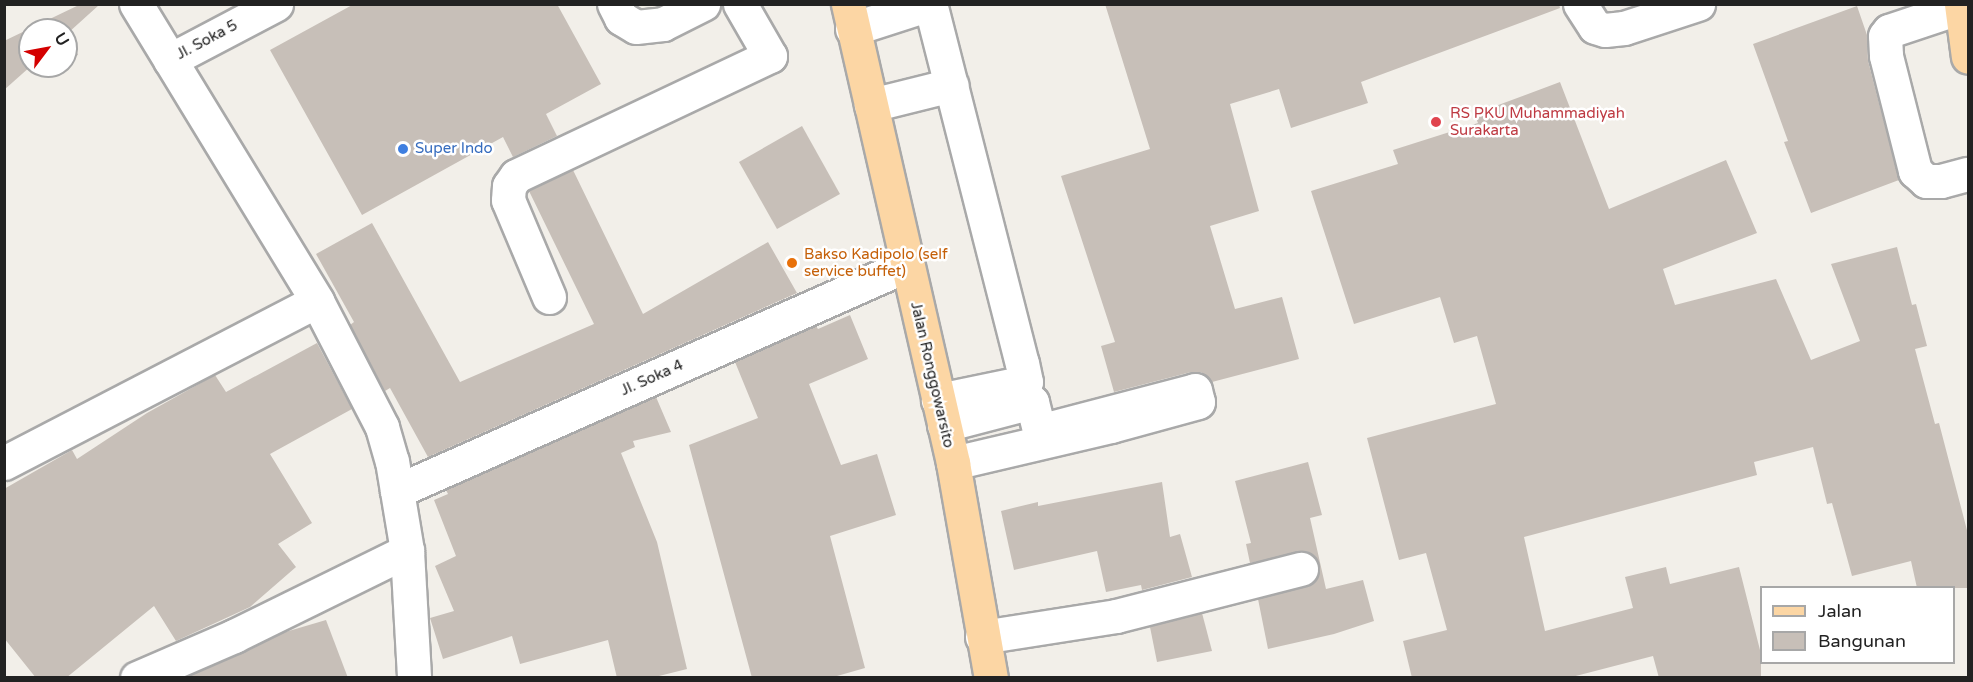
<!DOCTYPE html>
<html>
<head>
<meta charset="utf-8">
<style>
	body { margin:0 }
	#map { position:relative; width:1973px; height:682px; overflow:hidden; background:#f2efe9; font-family:"Varela Round",sans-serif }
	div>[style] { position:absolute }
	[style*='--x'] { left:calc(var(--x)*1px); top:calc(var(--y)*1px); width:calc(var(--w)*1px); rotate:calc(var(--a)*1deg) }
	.building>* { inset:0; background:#c7bfb8 }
	.roads { filter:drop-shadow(2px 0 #a9a9a9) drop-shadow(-2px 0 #a9a9a9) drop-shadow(0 2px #a9a9a9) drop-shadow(0 -2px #a9a9a9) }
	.minor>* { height:33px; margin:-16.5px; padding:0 16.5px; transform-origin:16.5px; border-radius:16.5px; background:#fff }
	.major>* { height:33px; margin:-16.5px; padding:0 16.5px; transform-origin:16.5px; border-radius:16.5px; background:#fcd6a4 }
	.dots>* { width:16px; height:16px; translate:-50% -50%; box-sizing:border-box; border:3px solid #fff; border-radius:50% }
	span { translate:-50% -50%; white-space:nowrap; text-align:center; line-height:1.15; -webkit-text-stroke:5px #fff; paint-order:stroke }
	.street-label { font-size:15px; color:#222 }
	.health-label { font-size:15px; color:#be3a42 }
	.left { translate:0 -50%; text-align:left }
	.shop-label { font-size:15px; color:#366cbe }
	.food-label { font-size:15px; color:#c56008 }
	.frame { position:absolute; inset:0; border:6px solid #222; pointer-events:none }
	.legend { position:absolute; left:1760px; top:586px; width:195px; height:78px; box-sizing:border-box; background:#fff; border:2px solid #a7a7a7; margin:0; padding:8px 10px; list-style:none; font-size:18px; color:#222 }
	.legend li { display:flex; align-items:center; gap:12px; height:30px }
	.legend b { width:30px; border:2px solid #a7a7a7 }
	.north { position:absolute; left:18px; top:18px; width:60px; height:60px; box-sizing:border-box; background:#fff; border:2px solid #a7a7a7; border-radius:50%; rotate:58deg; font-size:16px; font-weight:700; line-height:24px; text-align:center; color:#222 }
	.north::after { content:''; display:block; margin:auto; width:21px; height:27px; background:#d40000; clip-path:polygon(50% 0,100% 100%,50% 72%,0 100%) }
</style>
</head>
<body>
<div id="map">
	<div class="building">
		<i style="clip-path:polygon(81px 4px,99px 5px,68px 33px,78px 55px,66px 60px,66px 30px,30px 30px,31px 66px,4px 90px,4px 41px)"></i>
		<i style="clip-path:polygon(354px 4px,557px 4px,601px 84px,546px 114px,557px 136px,513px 157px,503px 137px,362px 215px,270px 50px)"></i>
		<i style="clip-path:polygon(1105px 4px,1559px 4px,1560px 8px,1361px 82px,1368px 103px,1291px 128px,1279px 89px,1230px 104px,1259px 211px,1210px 226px,1235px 309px,1282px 297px,1299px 359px,1212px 382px,1201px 372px,1191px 372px,1114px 392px,1101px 346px,1115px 342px,1061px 176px,1150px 149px)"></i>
		<i style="clip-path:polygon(1857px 6px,1867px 35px,1868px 61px,1899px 180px,1811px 213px,1784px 142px,1788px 141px,1753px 44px)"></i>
		<i style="clip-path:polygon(1560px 82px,1609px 209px,1726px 160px,1757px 233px,1663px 269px,1675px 305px,1776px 279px,1811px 360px,1860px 341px,1831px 264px,1897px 247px,1912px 305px,1916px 304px,1927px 346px,1915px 349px,1935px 424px,1939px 423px,1968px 534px,1968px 588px,1917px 588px,1911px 561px,1852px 576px,1832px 503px,1827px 504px,1813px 447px,1754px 462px,1757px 475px,1524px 537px,1545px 631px,1633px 608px,1625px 577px,1666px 567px,1670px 584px,1739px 567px,1761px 654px,1761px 678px,1659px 678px,1653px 656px,1568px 678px,1412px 678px,1403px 641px,1447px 630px,1426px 553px,1399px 560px,1367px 438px,1496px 404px,1477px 336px,1454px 343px,1440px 297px,1354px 324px,1311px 191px,1398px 164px,1393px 150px,1478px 123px,1474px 114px)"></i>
		<i style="clip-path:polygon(802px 126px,840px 194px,777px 229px,739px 162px)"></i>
		<i style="clip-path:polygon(573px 170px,643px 314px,768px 242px,797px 293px,428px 457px,390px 388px,385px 391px,350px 325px,354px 322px,316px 254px,372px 223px,460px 382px,594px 324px,529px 191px)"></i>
		<i style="clip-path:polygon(850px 315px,868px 359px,809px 384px,841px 465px,877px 454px,896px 515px,830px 536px,865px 668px,830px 678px,752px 678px,689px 445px,758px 418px,735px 362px,816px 326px,818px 329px)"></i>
		<i style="clip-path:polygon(317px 343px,352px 409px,270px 454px,312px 523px,278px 544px,296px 567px,250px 607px,176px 641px,154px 606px,66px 678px,36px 678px,4px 638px,4px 489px,72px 450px,77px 459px,147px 413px,215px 375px,226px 392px)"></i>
		<i style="clip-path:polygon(656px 397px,671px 432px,633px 441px,635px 447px,621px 453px,657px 542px,687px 669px,651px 678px,617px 678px,608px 640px,520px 664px,512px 636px,443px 659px,430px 618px,454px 611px,435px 566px,456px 556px,434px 500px,448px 494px,446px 490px)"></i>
		<i style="clip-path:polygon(1308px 462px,1322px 515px,1310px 518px,1326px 589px,1363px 580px,1374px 621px,1334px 634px,1268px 649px,1258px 599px,1306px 587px,1314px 582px,1319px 575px,1319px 565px,1315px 556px,1306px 551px,1250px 563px,1246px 544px,1251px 543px,1235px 481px)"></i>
		<i style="clip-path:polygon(1162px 482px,1170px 537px,1180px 534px,1192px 577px,1142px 590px,1141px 585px,1106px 592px,1097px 551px,1014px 570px,1001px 511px,1038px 502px,1038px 506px)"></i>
		<i style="clip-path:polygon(1202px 613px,1212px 651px,1157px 662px,1150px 627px)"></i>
		<i style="clip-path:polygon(326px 620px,348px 678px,185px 678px,282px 633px)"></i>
	</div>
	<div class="roads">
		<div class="minor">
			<i style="--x:136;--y:4;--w:348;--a:58.6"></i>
			<i style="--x:317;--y:301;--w:142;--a:62.7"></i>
			<i style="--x:382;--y:427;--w:35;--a:74"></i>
			<i style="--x:392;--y:461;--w:91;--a:80.5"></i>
			<i style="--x:407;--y:551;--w:127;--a:86.8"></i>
			<i style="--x:614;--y:4;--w:16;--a:63"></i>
			<i style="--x:621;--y:18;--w:17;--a:31"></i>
			<i style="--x:636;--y:27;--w:27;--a:-6"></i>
			<i style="--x:663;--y:24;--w:45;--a:-26.6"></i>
			<i style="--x:1580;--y:4;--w:27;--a:57"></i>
			<i style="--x:1595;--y:27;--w:10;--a:17"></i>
			<i style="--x:1605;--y:30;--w:19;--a:-6"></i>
			<i style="--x:1624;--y:28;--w:78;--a:-18"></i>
			<i style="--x:1961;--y:7;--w:76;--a:161.6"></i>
			<i style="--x:1889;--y:31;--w:6;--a:129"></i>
			<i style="--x:1885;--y:36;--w:20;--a:87"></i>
			<i style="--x:1886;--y:56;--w:119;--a:75.8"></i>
			<i style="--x:1915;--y:171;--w:15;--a:42"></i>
			<i style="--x:1926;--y:181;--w:15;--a:0"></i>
			<i style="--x:1941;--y:181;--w:28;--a:-15"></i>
			<i style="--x:852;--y:29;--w:75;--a:-17.9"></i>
			<i style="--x:923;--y:6;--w:8;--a:7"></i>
			<i style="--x:931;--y:7;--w:367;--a:75.7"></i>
			<i style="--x:1022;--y:363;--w:19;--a:78"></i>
			<i style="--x:1026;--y:382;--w:90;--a:168.4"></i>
			<i style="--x:170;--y:60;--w:120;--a:-27.8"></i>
			<i style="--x:871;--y:105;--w:83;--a:-13.9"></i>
			<i style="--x:549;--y:297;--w:105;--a:-112.9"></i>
			<i style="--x:508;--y:200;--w:14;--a:-86"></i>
			<i style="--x:509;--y:186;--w:12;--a:-55"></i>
			<i style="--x:516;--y:176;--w:281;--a:-25.3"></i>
			<i style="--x:770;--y:56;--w:60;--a:-120"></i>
			<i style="--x:944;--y:425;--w:91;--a:-14.6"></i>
			<i style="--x:1032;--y:402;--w:30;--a:76"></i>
			<i style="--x:1039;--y:431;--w:161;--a:-14.7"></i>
			<i style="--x:1195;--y:390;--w:12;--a:76"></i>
			<i style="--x:1198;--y:402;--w:90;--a:164.6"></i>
			<i style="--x:1111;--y:426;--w:162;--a:166.8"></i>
			<i style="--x:4;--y:463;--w:352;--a:-27.4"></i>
			<i style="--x:397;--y:491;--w:558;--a:-23.9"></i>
			<i style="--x:982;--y:637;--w:136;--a:-8.9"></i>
			<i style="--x:1116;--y:616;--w:191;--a:-14.3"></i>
			<i style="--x:137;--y:678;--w:106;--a:-23.4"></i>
			<i style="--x:234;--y:636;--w:193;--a:-26.2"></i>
		</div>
		<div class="major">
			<i style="--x:848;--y:4;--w:471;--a:77.1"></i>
			<i style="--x:953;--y:463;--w:218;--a:80"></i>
			<i style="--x:1961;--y:4;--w:53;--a:82.5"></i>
		</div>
	</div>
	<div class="dots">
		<i style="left:1436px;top:122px;background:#e0444e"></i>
		<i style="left:403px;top:149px;background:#3f7fe0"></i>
		<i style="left:792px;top:263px;background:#e8710a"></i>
	</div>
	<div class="street-label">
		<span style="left:207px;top:40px;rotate:-28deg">Jl. Soka 5</span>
		<span style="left:932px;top:375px;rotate:77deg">Jalan Ronggowarsito</span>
		<span style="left:652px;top:378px;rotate:-24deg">Jl. Soka 4</span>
	</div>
	<div class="health-label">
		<span class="left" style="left:1450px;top:122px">RS PKU Muhammadiyah<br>Surakarta</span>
	</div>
	<div class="shop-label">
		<span class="left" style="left:415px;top:149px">Super Indo</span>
	</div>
	<div class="food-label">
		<span class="left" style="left:804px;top:263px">Bakso Kadipolo (self<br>service buffet)</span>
	</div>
	<div class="frame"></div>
	<ul class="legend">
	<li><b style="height:8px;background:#fcd6a4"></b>Jalan</li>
	<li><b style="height:16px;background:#c7bfb8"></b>Bangunan</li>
	</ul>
	<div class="north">U</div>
</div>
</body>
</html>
